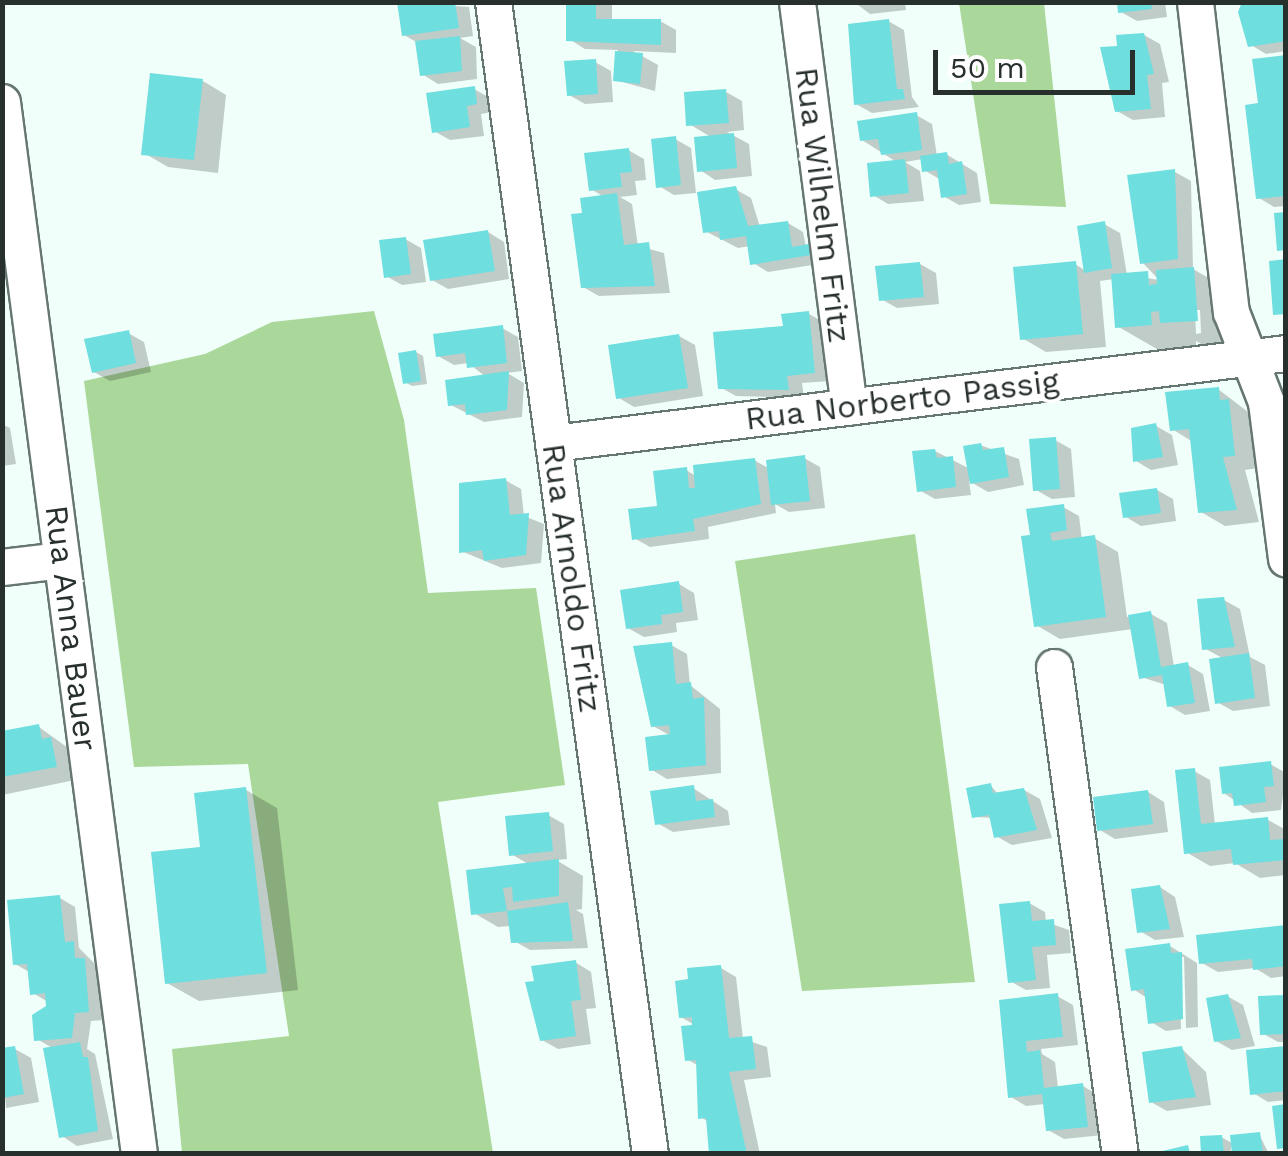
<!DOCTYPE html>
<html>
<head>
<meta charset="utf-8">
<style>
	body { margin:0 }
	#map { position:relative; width:1288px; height:1156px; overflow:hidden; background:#f0fffa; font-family:"Work Sans",sans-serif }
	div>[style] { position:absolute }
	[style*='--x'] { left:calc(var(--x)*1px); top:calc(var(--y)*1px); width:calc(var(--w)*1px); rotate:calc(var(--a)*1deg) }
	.green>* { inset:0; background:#aad89a }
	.shadow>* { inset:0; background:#0003 }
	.building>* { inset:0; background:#6edede }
	.roads { filter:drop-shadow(2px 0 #667671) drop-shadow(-2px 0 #667671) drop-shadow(0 2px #667671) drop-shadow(0 -2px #667671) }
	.minor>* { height:35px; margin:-17.5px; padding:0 17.5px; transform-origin:17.5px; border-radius:17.5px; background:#fff }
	span { translate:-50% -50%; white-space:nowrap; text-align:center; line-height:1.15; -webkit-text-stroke:8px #fff; paint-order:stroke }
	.street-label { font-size:32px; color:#28302d }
	.frame { position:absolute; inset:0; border:5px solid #28302d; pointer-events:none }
	.scale { position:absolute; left:933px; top:50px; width:202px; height:45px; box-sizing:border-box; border:5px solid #28302d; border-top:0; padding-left:12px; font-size:30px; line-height:35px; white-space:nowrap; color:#28302d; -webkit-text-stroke:8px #fff; paint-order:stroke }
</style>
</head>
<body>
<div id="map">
	<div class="green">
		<i style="clip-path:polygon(959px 3px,1044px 3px,1066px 207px,990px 204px)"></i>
		<i style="clip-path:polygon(374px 311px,404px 420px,428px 593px,536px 588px,565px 785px,438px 802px,493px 1153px,182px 1153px,172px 1049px,289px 1036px,248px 764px,134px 767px,84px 381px,205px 354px,272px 322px)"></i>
		<i style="clip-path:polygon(915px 534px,975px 982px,802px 991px,735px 561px)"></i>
	</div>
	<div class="shadow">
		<i style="clip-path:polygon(399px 2px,469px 7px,473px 36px,460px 38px,476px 47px,477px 79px,438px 84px,422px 74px,418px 43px,404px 35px)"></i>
		<i style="clip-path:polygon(567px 2px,612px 2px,612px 22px,660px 21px,676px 30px,676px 53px,633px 51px,658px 65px,655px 91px,615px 80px,618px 50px,585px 49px,569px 39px)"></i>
		<i style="clip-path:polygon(854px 2px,905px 2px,906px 10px,870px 14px)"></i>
		<i style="clip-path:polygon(1120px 2px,1165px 2px,1167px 17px,1137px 21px,1121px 12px)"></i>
		<i style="clip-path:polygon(1286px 2px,1286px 51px,1266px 54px,1251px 45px)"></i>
		<i style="clip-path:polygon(888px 21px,904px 30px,912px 97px,919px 107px,872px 113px,856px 104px)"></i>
		<i style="clip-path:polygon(1144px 35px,1160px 44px,1169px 82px,1162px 83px,1165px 117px,1133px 120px,1117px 111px,1119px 48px)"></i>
		<i style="clip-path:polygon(1286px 57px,1286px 206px,1274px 207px,1259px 198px,1261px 106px)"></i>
		<i style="clip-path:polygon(595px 62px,611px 71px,613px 102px,585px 104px,569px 95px)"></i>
		<i style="clip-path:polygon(203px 81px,226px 95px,218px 173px,168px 167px,144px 153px)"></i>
		<i style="clip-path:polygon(474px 89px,490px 98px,492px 112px,481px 114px,484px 136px,450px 140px,434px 131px)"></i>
		<i style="clip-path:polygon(726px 92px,742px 101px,744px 130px,727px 132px,749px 144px,752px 176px,715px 180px,700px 170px,711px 137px,689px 124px)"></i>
		<i style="clip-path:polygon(916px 115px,932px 124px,937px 156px,946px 154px,977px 173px,981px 202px,959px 205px,943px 196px,941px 180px,924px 170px,923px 159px,905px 162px,920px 171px,924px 201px,888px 204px,873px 195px,898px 163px,862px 140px)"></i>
		<i style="clip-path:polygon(675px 139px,691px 148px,696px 193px,674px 195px,659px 186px)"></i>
		<i style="clip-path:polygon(628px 150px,644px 159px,646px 180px,635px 181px,637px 195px,620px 197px,632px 204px,638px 246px,664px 253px,670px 293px,599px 296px,583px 287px,585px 216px,604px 197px,591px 189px)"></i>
		<i style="clip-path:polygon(evenodd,1175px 172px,1191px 181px,1193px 269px,1238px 295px,1242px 346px,1208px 348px,1196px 341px,1196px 350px,1162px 352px,1117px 326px,1114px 279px,1100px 281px,1106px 347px,1046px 352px,1022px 338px,1075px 264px,1086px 271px,1104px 224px,1120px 233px,1127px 275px,1159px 280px,1143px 263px,1175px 172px,1195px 310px,1200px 310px,1201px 333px,1196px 334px,1195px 310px)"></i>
		<i style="clip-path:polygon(735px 189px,751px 198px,760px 227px,788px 223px,803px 232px,806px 247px,824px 256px,825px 263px,768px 272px,753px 263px,750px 246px,738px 248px,705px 231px)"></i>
		<i style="clip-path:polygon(488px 232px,504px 242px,509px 279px,448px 289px,432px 280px)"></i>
		<i style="clip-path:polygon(405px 239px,421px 248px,426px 282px,402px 285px,386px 276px)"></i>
		<i style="clip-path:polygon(920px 264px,936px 273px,939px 304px,897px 308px,881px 299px)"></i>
		<i style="clip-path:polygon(809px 314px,825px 323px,830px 381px,802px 383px,804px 398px,736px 396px,720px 387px)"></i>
		<i style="clip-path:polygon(502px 328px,518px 337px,522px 371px,507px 373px,524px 383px,522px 417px,484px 422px,451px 405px,486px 377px,468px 363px,454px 365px,438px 356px)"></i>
		<i style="clip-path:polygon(128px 333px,144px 342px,151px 372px,110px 381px,94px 372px)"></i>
		<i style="clip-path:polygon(679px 336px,695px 345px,703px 396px,634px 407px,619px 398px)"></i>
		<i style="clip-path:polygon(416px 352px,423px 356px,427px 384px,412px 386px,405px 382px)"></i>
		<i style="clip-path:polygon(1218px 389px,1252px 415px,1258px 468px,1245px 470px,1259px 522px,1225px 526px,1201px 512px,1193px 442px,1172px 429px)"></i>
		<i style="clip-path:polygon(2px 424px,10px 428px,16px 464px,2px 466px)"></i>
		<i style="clip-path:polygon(1156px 426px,1172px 435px,1178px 465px,1151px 470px,1136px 461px)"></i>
		<i style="clip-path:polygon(1055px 440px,1071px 449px,1075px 497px,1052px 499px,1036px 490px)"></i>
		<i style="clip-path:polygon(980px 445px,1019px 459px,1024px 485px,988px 492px,969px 481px,971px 495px,935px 499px,919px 490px,935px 451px,970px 469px)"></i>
		<i style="clip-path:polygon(804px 458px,820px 467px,825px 508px,789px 512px,775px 504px,776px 513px,708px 527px,709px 539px,650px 547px,634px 538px,686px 470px,696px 476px,754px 460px,770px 469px)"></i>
		<i style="clip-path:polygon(505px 480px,521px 489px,524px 516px,544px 524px,541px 563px,502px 568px,461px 551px)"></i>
		<i style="clip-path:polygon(1157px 490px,1173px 499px,1176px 521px,1141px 526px,1126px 517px)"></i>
		<i style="clip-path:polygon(1063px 507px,1079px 516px,1082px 540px,1094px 538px,1118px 552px,1127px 617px,1151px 614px,1167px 623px,1174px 667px,1188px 665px,1203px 674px,1210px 711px,1185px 715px,1170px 706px,1166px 685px,1141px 677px,1133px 629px,1060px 639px,1036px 625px,1033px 538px)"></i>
		<i style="clip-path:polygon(679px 584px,694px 593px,698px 620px,676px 623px,677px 632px,644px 637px,628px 628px)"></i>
		<i style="clip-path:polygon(1224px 600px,1240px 609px,1250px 657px,1265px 665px,1270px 706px,1233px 711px,1217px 702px,1224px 659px,1204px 648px)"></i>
		<i style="clip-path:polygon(671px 645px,687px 654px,690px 685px,720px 709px,721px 773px,667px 779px,652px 770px,671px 736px,653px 726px)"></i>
		<i style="clip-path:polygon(39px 727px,75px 753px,80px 779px,2px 795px,2px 734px)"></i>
		<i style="clip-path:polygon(1270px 764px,1286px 773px,1281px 810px,1252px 813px,1224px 793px)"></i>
		<i style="clip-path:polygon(1194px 771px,1210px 780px,1215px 825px,1268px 820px,1286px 830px,1286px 875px,1260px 878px,1235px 863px,1210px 866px,1186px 852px)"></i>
		<i style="clip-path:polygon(991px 786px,999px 795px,1024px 790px,1040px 799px,1052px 838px,1012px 845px,996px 836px,996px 818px,974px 817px)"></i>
		<i style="clip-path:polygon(693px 788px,728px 811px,730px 825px,673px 832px,657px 823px)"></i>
		<i style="clip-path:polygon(246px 790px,277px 808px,298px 990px,199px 1001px,167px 983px,203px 849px)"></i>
		<i style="clip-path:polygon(1148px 792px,1164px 802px,1168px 832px,1115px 839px,1100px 830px)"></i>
		<i style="clip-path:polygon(548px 815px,564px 824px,567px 859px,556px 860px,583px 876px,582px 909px,576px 910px,583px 914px,588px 948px,530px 950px,514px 941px,511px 926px,498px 927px,474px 913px,469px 872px,530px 865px,511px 854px)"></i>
		<i style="clip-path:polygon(1160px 887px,1175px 897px,1184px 937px,1155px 940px,1140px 931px)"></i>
		<i style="clip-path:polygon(60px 898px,75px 907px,79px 948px,100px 969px,104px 1020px,91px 1021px,87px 1049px,95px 1054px,113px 1139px,77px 1146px,62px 1136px,54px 1049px,37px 1039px,48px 1002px,33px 993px,31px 973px,15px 964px)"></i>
		<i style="clip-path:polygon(1029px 903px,1045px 912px,1046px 922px,1069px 930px,1071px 953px,1047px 955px,1050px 988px,1026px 990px,1010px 981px)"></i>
		<i style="clip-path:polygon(1286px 928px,1286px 976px,1271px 978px,1255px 968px,1218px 972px,1202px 963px)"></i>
		<i style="clip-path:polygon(1170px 946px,1197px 963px,1198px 1027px,1186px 1028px,1184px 957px,1179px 957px,1181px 1029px,1166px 1031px,1151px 1022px,1147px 998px,1133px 989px)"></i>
		<i style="clip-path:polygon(575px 962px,591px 972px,596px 1008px,586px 1009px,591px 1044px,558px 1049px,542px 1040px)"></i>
		<i style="clip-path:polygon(721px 968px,736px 977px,743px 1039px,767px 1047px,771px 1077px,744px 1080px,760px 1154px,712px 1154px,709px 1122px,700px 1117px,699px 1066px,688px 1060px,698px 1027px,681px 1017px)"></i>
		<i style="clip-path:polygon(1057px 996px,1073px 1005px,1078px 1045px,1041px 1049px,1042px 1054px,1055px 1062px,1058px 1088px,1083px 1086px,1098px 1095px,1103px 1135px,1064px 1139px,1048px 1130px,1045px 1104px,1026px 1106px,1011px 1097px,1002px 1002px)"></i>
		<i style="clip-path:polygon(1227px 996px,1243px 1005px,1255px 1046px,1232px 1050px,1216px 1041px)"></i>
		<i style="clip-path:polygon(1286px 997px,1286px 1042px,1278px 1042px,1262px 1033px)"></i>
		<i style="clip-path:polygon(15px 1049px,31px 1058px,39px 1102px,6px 1108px,2px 1058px)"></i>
		<i style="clip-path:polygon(1182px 1049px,1206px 1072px,1211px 1105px,1167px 1111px,1151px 1102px)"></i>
		<i style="clip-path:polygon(1286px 1049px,1286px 1100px,1268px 1102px,1253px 1093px)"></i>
		<i style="clip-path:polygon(1259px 1134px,1269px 1154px,1235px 1154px)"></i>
		<i style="clip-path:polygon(1221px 1137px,1232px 1143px,1230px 1154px,1204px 1154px)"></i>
	</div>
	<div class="building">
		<i style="clip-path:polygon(397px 2px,455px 2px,459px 28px,402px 36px)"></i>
		<i style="clip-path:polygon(566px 2px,596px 2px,596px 19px,661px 19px,661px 45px,566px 41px)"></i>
		<i style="clip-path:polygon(1117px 2px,1151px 2px,1152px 9px,1118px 13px)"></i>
		<i style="clip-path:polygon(1242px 2px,1286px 2px,1286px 41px,1248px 47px,1238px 12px)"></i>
		<i style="clip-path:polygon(889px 19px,897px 89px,903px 89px,905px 99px,854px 105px,848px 24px)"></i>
		<i style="clip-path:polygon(1144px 33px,1154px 74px,1147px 75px,1151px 109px,1115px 112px,1100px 47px,1117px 46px,1116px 35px)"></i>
		<i style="clip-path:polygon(460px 36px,462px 71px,420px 76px,415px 41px)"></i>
		<i style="clip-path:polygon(615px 51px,643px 53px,640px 84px,613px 81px)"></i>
		<i style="clip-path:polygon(1286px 55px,1286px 196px,1256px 199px,1245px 105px,1258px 103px,1252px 59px)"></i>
		<i style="clip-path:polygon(596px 59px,598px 94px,567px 96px,564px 61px)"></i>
		<i style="clip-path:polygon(150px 73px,203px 79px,194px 160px,141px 155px)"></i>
		<i style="clip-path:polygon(475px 86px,477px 104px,467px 106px,470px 127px,432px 133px,426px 93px)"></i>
		<i style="clip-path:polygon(726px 89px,729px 123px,686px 126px,684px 92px)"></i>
		<i style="clip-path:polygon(917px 112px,922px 150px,881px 155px,878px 139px,860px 141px,857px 121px)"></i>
		<i style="clip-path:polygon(734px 133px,737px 168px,697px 172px,694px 137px)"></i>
		<i style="clip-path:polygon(676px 136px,681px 185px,656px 188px,651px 139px)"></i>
		<i style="clip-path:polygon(629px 148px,632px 172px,620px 173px,622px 187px,589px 191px,584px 153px)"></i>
		<i style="clip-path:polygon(947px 152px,949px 164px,962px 161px,967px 194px,941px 198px,937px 170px,922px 172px,920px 156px)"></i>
		<i style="clip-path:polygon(905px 159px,909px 193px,870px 197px,867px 163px)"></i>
		<i style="clip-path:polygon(1175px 169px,1178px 259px,1140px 264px,1127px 175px)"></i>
		<i style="clip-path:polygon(736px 186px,748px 226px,788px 221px,792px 247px,809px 244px,811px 255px,750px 265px,746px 236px,720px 240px,719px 231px,703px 233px,697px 192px)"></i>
		<i style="clip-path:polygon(617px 193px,624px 245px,649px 242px,655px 286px,581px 288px,571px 214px,582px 213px,580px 198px)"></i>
		<i style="clip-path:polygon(1286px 212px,1286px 250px,1277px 251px,1274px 213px)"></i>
		<i style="clip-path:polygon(1105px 221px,1112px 268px,1084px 273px,1077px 226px)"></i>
		<i style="clip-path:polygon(488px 230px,495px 271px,430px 281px,423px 240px)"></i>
		<i style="clip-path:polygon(406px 237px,411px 274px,384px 278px,379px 240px)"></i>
		<i style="clip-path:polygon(1286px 259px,1286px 314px,1273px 315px,1269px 261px)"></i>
		<i style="clip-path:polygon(1076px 261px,1083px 334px,1020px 340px,1013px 267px)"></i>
		<i style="clip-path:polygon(920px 262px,924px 297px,879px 301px,875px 266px)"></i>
		<i style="clip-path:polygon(1194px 267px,1198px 321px,1160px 323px,1159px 311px,1151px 312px,1152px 325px,1115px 328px,1111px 274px,1148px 271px,1149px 285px,1157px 284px,1156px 270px)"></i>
		<i style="clip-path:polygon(809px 311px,815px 373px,787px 376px,789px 390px,718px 389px,713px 332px,783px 326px,781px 314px)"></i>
		<i style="clip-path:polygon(503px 325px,507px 363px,467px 368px,465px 353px,436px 357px,433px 334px)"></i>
		<i style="clip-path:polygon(129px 330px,136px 363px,92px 373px,84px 339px)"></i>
		<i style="clip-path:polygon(679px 334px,688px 388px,616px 399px,608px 345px)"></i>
		<i style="clip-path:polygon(416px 350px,421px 381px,403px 384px,398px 353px)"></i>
		<i style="clip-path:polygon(509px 371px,507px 410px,466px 415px,465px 404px,448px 406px,445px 380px)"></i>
		<i style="clip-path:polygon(1219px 387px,1220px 400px,1229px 399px,1235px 456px,1223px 457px,1237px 510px,1198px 513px,1189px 429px,1170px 431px,1165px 392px)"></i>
		<i style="clip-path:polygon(1156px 423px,1163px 457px,1133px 462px,1131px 428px)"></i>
		<i style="clip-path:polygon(1056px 437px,1060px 489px,1033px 491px,1029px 439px)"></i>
		<i style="clip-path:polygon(981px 443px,983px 450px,1004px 447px,1009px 477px,970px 484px,963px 446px)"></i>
		<i style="clip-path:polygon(935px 449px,937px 458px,953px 456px,956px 487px,917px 492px,912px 451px)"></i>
		<i style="clip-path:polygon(805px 455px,810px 501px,771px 505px,766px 460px)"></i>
		<i style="clip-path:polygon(755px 458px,761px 504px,693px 519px,695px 531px,632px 540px,628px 509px,657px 506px,653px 471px,687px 467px,689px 488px,695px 488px,693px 465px)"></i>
		<i style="clip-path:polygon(506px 478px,510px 515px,529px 513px,526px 555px,484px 561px,482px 550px,459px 553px,459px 483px)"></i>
		<i style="clip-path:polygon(1157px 488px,1161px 513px,1123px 518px,1119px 493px)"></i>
		<i style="clip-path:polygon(1064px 504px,1067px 530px,1050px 533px,1052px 541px,1095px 535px,1106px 617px,1034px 627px,1021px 536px,1030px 535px,1026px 509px)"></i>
		<i style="clip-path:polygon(679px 581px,683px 612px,661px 615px,662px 624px,626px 629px,620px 590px)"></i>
		<i style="clip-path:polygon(1224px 597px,1235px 647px,1202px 650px,1197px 599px)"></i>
		<i style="clip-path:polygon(1151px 611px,1161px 667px,1188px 662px,1195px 703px,1167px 707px,1162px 675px,1139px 679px,1128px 615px)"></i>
		<i style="clip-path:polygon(672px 642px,676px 684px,691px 682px,693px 699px,704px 697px,706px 765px,649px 771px,645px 737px,670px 734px,669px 725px,651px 727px,633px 646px)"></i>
		<i style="clip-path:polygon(1249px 653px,1255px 698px,1215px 704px,1209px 659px)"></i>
		<i style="clip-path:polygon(39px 724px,42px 739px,51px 737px,57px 767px,2px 777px,2px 731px)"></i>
		<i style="clip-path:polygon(1271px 761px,1274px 786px,1264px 787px,1266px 802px,1234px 806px,1232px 793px,1222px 794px,1219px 767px)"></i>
		<i style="clip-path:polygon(1195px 768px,1201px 824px,1268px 817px,1270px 840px,1286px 839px,1286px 860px,1233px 865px,1231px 849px,1184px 854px,1175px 770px)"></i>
		<i style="clip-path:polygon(991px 783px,993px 793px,1024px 788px,1037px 830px,994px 838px,989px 815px,972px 818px,966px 788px)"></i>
		<i style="clip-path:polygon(694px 785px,696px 801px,713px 799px,715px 817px,655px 825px,650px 791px)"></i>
		<i style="clip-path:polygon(246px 787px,267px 973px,165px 984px,151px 852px,200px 847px,194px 793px)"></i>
		<i style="clip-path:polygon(1148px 790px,1153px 824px,1097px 831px,1093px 797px)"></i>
		<i style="clip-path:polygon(549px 812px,553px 851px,509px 856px,505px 816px)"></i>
		<i style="clip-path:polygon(559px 859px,559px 896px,513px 902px,512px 887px,503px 888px,507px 911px,471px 915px,466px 870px)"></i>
		<i style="clip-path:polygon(1160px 885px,1170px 929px,1137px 933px,1131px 889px)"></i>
		<i style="clip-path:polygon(60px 895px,65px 942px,74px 941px,75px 958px,85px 958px,89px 1012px,75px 1013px,72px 1038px,34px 1041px,32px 1015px,46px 1006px,45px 993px,30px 995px,27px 964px,13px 965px,7px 900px)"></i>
		<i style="clip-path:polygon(1030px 901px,1032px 921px,1054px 919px,1056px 945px,1032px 947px,1036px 980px,1008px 983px,999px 904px)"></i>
		<i style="clip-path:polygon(568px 902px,573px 941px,511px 943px,507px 911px)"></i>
		<i style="clip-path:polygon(1286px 925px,1286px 966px,1253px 970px,1252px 959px,1199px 964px,1196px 935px)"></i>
		<i style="clip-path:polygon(1170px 943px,1171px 953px,1182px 952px,1183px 1019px,1148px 1024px,1144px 989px,1131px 991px,1125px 949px)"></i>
		<i style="clip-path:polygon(576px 960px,581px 1000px,571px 1001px,576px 1036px,540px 1041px,525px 982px,534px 981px,531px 966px)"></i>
		<i style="clip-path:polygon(721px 965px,729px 1038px,752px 1036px,756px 1069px,729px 1072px,747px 1154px,709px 1154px,706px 1118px,698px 1119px,696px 1060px,685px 1061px,681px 1026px,692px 1025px,692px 1017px,679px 1018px,675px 981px,688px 979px,687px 968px)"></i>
		<i style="clip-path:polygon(1058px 993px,1063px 1037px,1026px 1041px,1027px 1052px,1040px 1050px,1044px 1088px,1083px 1083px,1088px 1127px,1046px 1131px,1042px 1094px,1008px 1098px,999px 1000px)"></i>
		<i style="clip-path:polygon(1228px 994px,1241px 1038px,1214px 1042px,1206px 998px)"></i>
		<i style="clip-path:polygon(1286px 995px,1286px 1034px,1260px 1035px,1258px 996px)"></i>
		<i style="clip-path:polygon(80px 1042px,83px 1057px,88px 1057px,98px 1131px,59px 1138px,43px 1048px)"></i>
		<i style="clip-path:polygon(15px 1046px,24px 1094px,2px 1098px,2px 1048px)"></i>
		<i style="clip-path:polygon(1182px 1046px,1196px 1097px,1149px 1103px,1142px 1052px)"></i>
		<i style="clip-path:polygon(1286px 1046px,1286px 1091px,1250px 1095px,1246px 1050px)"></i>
		<i style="clip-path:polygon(1286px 1104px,1286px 1148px,1277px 1149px,1272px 1106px)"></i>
		<i style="clip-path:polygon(1260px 1132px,1263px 1154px,1232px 1154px,1230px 1135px)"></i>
		<i style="clip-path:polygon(1222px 1135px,1224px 1154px,1201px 1154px,1200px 1136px)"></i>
		<i style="clip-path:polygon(1188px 1145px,1190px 1154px,1159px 1154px,1158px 1152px)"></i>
	</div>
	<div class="roads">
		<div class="minor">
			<i style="--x:493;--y:2;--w:1163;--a:82.24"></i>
			<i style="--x:797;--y:2;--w:408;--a:82.7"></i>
			<i style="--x:1195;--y:2;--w:312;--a:83.4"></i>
			<i style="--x:1231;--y:312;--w:97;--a:68.7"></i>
			<i style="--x:1266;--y:402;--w:158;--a:82.7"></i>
			<i style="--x:2;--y:102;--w:1061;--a:82.58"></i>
			<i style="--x:553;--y:443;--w:739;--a:-7"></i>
			<i style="--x:2;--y:567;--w:60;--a:-6.7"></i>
			<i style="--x:1054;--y:667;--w:491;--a:82.3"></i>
		</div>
	</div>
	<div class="street-label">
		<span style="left:823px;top:205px;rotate:83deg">Rua Wilhelm Fritz</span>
		<span style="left:902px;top:400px;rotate:-7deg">Rua Norberto Passig</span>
		<span style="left:572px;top:578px;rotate:82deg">Rua Arnoldo Fritz</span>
		<span style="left:71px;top:628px;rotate:83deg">Rua Anna Bauer</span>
	</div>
	<div class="frame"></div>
	<div class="scale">50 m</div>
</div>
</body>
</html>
